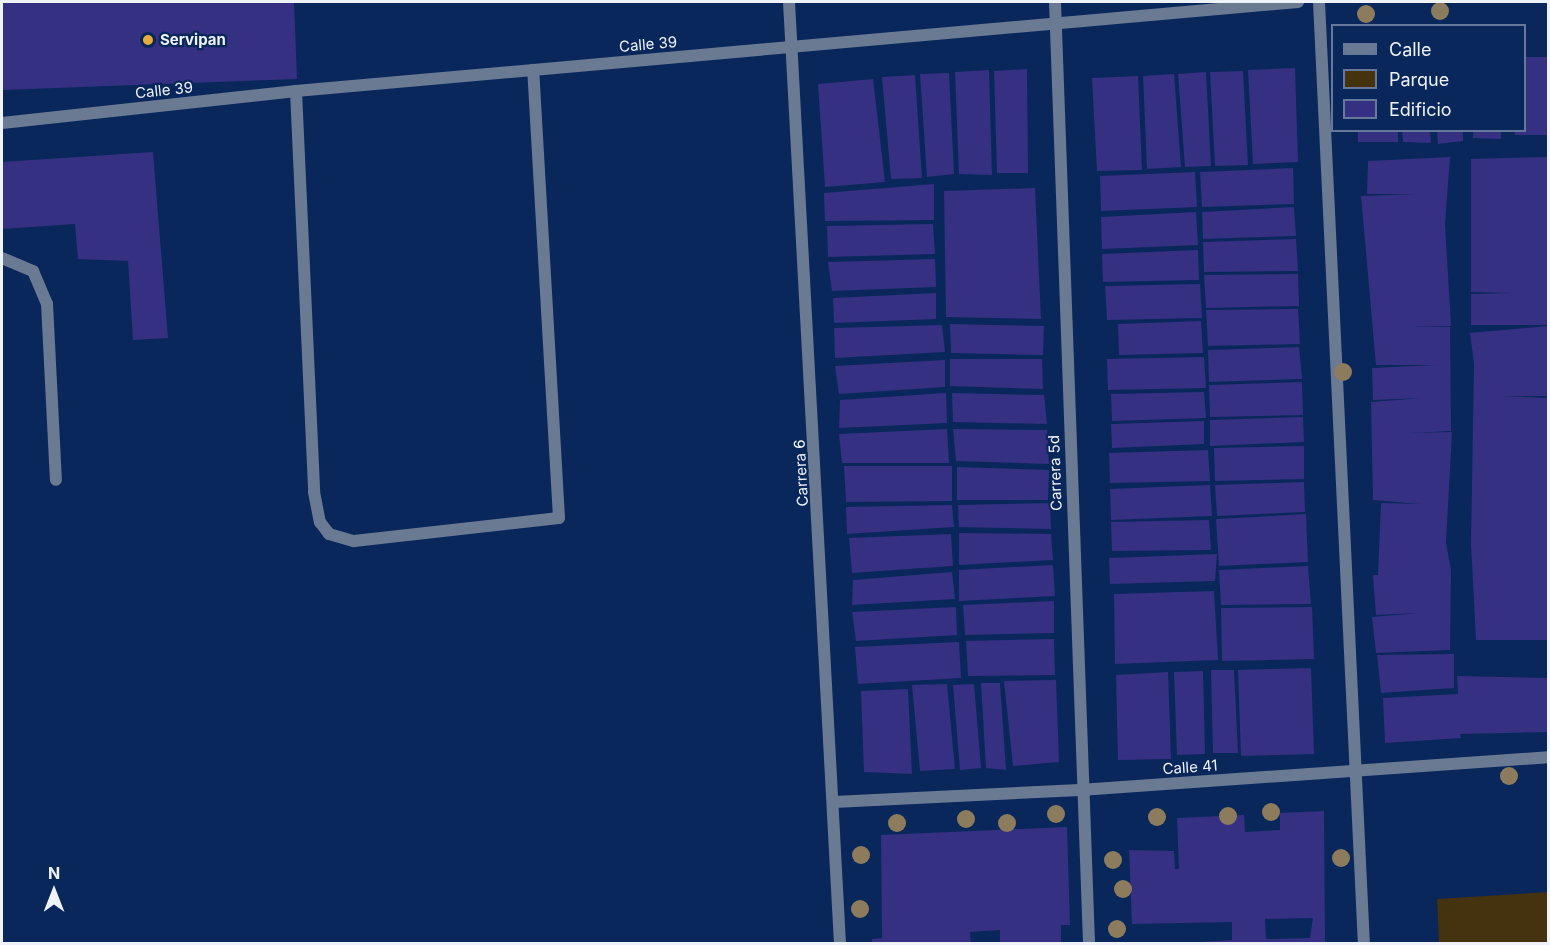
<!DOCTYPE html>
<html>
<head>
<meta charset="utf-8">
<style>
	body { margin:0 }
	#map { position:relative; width:1550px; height:945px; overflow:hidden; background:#09275a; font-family:Inter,sans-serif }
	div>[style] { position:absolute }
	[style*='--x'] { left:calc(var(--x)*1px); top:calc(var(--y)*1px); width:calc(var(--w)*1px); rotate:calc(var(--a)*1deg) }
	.green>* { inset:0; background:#45320f }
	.building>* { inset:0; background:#353082 }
	.service>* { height:12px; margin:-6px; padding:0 6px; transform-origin:6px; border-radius:6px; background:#6a7a93 }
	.minor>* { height:12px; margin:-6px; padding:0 6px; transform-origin:6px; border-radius:6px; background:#6a7a93 }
	.trees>* { width:18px; height:18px; margin:-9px; border-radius:50%; background:#8c7c5d }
	.dots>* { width:16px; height:16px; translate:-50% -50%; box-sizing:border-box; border:3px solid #09275a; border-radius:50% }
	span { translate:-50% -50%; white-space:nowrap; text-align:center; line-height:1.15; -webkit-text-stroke:4.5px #09275a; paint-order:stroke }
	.poi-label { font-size:15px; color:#eef2f9; font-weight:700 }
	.left { translate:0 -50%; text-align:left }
	.street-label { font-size:15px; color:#eef2f9 }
	.frame { position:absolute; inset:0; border:3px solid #eef2f9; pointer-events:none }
	.legend { position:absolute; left:1331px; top:24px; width:195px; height:108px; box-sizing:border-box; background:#09275a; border:2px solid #65789a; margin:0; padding:8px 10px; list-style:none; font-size:18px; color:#eef2f9 }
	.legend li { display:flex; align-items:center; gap:12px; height:30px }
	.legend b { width:30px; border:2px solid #65789a }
	.north { position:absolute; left:24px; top:861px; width:60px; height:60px; -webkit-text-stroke:4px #09275a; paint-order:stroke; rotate:0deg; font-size:16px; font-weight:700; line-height:24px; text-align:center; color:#eef2f9 }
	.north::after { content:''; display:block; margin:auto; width:21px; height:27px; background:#eef2f9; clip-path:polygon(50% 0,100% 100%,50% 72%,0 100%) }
</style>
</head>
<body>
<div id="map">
	<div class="green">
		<i style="clip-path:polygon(1548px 892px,1548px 943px,1439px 943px,1437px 899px)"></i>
	</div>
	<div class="building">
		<i style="clip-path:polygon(2px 2px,294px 2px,297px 79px,2px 90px)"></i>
		<i style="clip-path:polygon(1524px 57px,1548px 57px,1548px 135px,1515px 135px,1514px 130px,1524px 130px)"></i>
		<i style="clip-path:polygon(1295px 68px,1298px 162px,1253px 164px,1248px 70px)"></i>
		<i style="clip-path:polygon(1027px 69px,1028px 173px,997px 173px,994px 71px)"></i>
		<i style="clip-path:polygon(989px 70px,992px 175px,959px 174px,955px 72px)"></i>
		<i style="clip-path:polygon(1243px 71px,1248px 165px,1215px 166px,1210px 72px)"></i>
		<i style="clip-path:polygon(1206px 72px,1211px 166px,1185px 167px,1178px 74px)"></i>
		<i style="clip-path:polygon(949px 73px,954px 174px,927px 177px,920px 74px)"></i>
		<i style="clip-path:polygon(1174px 74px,1181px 167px,1147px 169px,1143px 76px)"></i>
		<i style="clip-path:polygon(915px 75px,922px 178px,891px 179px,882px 77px)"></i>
		<i style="clip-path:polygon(1138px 76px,1142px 170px,1097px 171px,1092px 78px)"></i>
		<i style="clip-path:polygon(873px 79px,885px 182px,825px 187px,818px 84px)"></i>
		<i style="clip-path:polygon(1358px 130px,1398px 130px,1398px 142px,1358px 142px)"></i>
		<i style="clip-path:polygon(1402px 130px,1430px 130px,1431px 143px,1403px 142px)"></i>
		<i style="clip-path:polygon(1437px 130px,1463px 130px,1463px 141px,1438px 144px)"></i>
		<i style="clip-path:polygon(1473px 130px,1501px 130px,1501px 139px,1473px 138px)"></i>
		<i style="clip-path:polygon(153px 152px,168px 338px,133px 340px,128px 261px,78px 259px,75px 224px,2px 229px,2px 162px)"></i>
		<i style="clip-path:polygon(1450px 157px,1445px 224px,1451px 326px,1411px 327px,1450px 327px,1451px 431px,1410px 433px,1452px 432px,1446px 543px,1451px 570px,1450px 650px,1376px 653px,1372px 617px,1419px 613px,1376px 615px,1373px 575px,1378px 575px,1381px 503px,1420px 504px,1373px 500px,1371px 402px,1422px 398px,1373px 400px,1372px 368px,1436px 365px,1376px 365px,1361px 196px,1416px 194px,1367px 194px,1368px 161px)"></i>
		<i style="clip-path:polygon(1548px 157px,1548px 325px,1471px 325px,1471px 294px,1512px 293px,1471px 292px,1471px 159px)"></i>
		<i style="clip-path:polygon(1293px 168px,1294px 204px,1202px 207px,1200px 172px)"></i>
		<i style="clip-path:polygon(1195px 172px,1197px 207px,1101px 211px,1100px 176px)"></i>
		<i style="clip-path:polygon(934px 184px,934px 220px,825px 221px,824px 193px)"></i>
		<i style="clip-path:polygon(1035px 188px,1041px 319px,946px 317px,944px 191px)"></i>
		<i style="clip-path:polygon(1294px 207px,1296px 236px,1203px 239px,1202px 212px)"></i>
		<i style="clip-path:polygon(1196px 212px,1198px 245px,1102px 249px,1101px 217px)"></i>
		<i style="clip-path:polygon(933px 224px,935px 254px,828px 257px,827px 226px)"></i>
		<i style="clip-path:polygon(1296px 239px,1298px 271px,1204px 272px,1203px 242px)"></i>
		<i style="clip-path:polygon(1198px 250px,1199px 280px,1103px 282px,1102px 254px)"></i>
		<i style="clip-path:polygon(935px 259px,936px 287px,832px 291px,828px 262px)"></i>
		<i style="clip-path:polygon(1298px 274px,1299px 306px,1206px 308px,1204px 275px)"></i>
		<i style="clip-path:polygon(1200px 284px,1202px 318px,1107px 320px,1105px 286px)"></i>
		<i style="clip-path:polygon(936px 293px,936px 319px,834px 323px,833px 298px)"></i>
		<i style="clip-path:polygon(1298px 309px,1300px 344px,1208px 346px,1206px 310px)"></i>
		<i style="clip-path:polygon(1201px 321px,1203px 353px,1119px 355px,1118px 324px)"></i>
		<i style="clip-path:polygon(950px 324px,1044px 326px,1043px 355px,951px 353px)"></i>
		<i style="clip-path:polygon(942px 325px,945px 352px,835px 358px,834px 328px)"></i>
		<i style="clip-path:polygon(1548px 326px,1548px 396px,1501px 396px,1548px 398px,1548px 640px,1476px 640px,1471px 544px,1474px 364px,1470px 333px)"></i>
		<i style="clip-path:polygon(1299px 347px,1302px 379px,1209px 382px,1208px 350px)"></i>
		<i style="clip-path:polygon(1204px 357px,1206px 388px,1108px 390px,1107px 359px)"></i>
		<i style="clip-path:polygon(950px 359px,1042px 359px,1043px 389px,950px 386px)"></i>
		<i style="clip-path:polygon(945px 360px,945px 387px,839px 394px,835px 366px)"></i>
		<i style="clip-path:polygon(1302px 382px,1303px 415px,1210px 417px,1209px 385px)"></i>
		<i style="clip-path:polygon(1204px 392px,1206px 418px,1112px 421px,1111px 394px)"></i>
		<i style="clip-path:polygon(946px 393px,947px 423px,839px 428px,840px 400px)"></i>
		<i style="clip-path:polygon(952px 393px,1044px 395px,1047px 424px,953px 422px)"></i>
		<i style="clip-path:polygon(1303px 417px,1304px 442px,1210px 446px,1210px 420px)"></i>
		<i style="clip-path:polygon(1204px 421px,1204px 444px,1112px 448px,1111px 424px)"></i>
		<i style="clip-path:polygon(947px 429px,949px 463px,842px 463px,839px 434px)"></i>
		<i style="clip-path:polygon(953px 429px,1047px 430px,1049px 464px,956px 461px)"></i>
		<i style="clip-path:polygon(1304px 446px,1304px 479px,1215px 481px,1214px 448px)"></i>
		<i style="clip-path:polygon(1208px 450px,1210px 481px,1110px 483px,1109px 453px)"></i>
		<i style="clip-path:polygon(844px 466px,952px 466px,952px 501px,846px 502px)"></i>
		<i style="clip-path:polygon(957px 467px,1049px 470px,1048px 500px,957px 500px)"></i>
		<i style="clip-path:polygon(1304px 482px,1305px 512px,1217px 516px,1215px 485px)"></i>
		<i style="clip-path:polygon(1210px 485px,1212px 516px,1111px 520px,1110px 489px)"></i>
		<i style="clip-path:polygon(1050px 503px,1051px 529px,959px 527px,958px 505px)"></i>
		<i style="clip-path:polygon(952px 505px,954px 527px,847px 534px,846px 507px)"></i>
		<i style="clip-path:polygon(1306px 514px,1308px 562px,1219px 566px,1216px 519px)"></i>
		<i style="clip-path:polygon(1209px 520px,1211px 550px,1112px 551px,1111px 522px)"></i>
		<i style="clip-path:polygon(959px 533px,1051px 534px,1053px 560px,959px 565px)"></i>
		<i style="clip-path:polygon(951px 534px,953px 566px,852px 573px,849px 538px)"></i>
		<i style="clip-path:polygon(1217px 554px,1215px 581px,1110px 584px,1109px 558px)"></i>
		<i style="clip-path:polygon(1053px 565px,1055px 596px,959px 601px,959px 570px)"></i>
		<i style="clip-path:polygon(1308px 566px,1311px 604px,1221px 605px,1219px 570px)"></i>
		<i style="clip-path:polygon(952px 572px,955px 599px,852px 605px,853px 580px)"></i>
		<i style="clip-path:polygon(1214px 591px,1218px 660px,1115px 664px,1114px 594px)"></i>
		<i style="clip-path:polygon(1054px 601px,1054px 633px,965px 635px,963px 605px)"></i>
		<i style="clip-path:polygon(956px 607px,957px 635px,856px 641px,852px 612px)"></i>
		<i style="clip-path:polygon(1312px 607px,1314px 659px,1222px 661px,1221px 608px)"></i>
		<i style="clip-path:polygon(1054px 639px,1055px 675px,968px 676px,966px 641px)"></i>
		<i style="clip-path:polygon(959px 642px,961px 678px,858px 684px,855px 647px)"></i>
		<i style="clip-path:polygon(1454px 654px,1454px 688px,1381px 693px,1377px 655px)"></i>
		<i style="clip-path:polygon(1311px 668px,1314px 754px,1241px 756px,1238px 670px)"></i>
		<i style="clip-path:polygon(1211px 670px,1234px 670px,1238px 753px,1213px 753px)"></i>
		<i style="clip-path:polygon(1203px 671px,1205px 754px,1177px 755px,1174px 672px)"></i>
		<i style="clip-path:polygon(1168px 672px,1171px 759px,1118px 760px,1116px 675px)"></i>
		<i style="clip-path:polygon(1457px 676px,1548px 678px,1548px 732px,1460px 734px,1461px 738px,1385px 743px,1383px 698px,1458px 694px)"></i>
		<i style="clip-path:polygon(1056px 680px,1059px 762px,1013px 766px,1004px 681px)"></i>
		<i style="clip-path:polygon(981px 683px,1000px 683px,1006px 770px,986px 768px)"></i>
		<i style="clip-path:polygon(947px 684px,955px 769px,920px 771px,912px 685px)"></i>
		<i style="clip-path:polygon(974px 684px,981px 768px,960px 770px,953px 685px)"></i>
		<i style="clip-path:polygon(908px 689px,912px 774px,864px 772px,861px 691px)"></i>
		<i style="clip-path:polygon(evenodd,1324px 811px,1325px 944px,1169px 944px,1232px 940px,1232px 922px,1132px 924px,1129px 850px,1174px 851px,1175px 869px,1179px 869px,1177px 818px,1244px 815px,1245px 832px,1280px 830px,1280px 813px,1324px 811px,1313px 918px,1310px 938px,1266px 939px,1265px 919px,1313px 918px)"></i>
		<i style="clip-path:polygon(1067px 827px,1070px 925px,1061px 925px,1061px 944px,1000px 944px,1000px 930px,970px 932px,971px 944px,872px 944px,872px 939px,882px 938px,881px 835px)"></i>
	</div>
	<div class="service">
		<i style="--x:2;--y:258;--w:34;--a:23"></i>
		<i style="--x:33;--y:271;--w:36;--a:67"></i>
		<i style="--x:47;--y:304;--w:176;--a:87.1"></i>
	</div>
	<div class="minor">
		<i style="--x:789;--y:2;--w:943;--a:86.9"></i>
		<i style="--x:1055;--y:2;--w:943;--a:87.93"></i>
		<i style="--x:1319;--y:2;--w:943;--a:87.27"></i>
		<i style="--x:296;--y:91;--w:401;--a:87.4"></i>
		<i style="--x:314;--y:492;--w:31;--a:79"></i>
		<i style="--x:320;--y:522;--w:15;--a:53"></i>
		<i style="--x:329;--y:534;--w:26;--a:16"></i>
		<i style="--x:354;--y:541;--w:206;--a:-6.4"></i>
		<i style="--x:559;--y:518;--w:449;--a:-93.3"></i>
		<i style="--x:2;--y:123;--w:296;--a:-6.2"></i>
		<i style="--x:296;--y:91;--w:1006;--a:-5.08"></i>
		<i style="--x:834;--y:802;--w:246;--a:-2.8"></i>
		<i style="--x:1080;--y:790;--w:469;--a:-4"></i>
	</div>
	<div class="trees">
		<i style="left:1440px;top:11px"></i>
		<i style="left:1366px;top:14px"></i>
		<i style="left:1343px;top:372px"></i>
		<i style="left:1509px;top:776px"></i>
		<i style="left:1271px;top:812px"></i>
		<i style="left:1056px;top:814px"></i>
		<i style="left:1228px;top:816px"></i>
		<i style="left:1157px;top:817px"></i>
		<i style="left:966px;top:819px"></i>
		<i style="left:897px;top:823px"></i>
		<i style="left:1007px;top:823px"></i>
		<i style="left:861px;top:855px"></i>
		<i style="left:1341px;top:858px"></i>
		<i style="left:1113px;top:860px"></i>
		<i style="left:1123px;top:889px"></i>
		<i style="left:860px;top:909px"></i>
		<i style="left:1117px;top:929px"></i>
	</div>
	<div class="dots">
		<i style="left:148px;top:40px;background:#e7ac37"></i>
	</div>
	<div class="poi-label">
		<span class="left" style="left:160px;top:40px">Servipan</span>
	</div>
	<div class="street-label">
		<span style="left:648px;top:44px;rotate:-5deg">Calle 39</span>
		<span style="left:164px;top:90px;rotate:-6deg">Calle 39</span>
		<span style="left:801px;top:473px;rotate:-93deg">Carrera 6</span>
		<span style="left:1055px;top:473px;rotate:-92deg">Carrera 5d</span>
		<span style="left:1190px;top:767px;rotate:-4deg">Calle 41</span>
	</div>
	<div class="frame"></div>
	<ul class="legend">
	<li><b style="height:8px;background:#6a7a93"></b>Calle</li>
	<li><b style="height:16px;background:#45320f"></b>Parque</li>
	<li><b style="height:16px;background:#353082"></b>Edificio</li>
	</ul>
	<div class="north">N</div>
</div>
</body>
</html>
